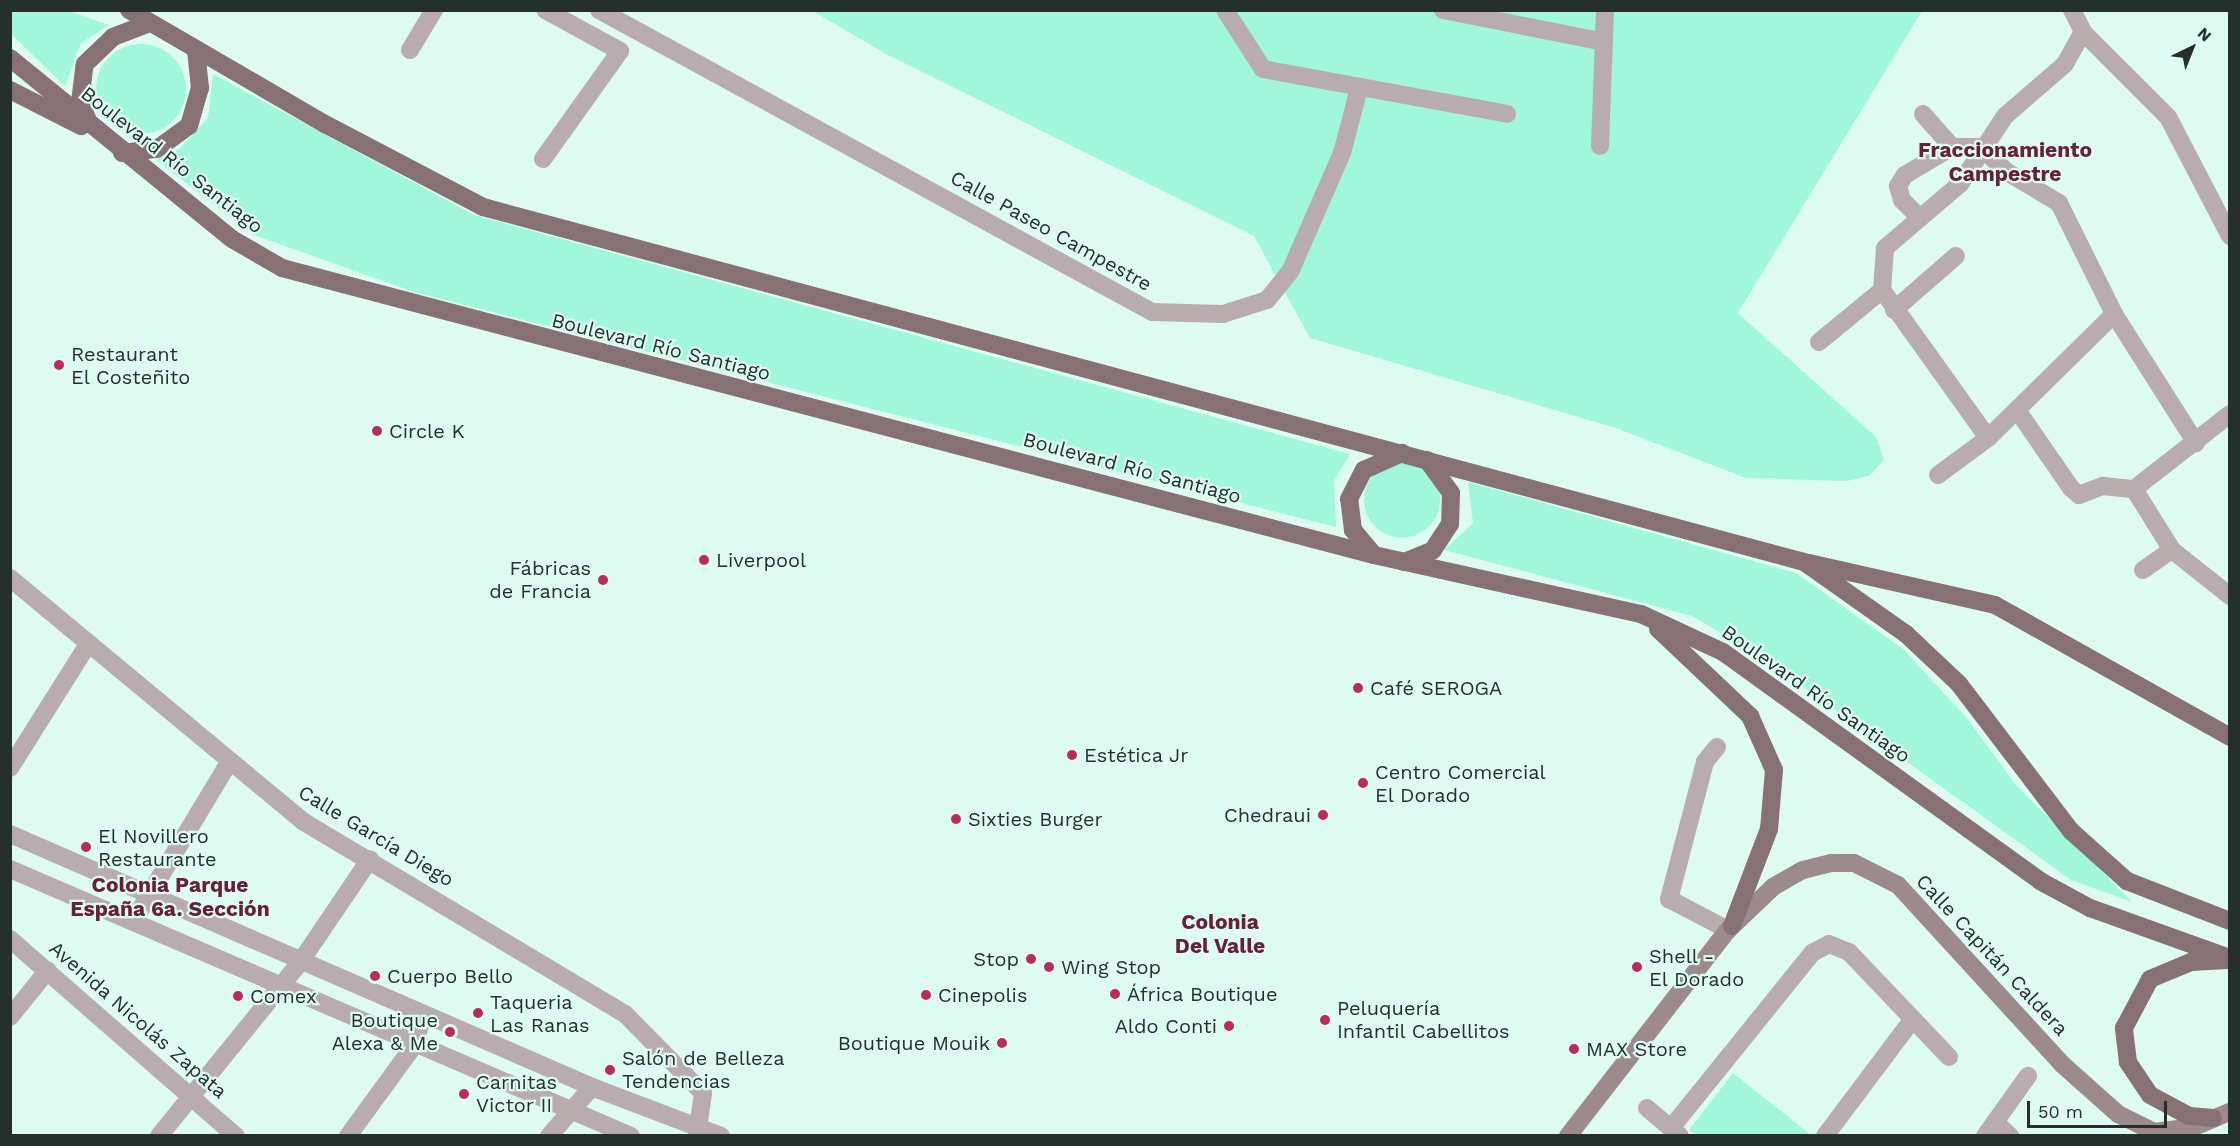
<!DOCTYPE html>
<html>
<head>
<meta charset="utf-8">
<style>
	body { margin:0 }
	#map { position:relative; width:2240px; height:1146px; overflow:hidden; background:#defbf1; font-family:"Work Sans",sans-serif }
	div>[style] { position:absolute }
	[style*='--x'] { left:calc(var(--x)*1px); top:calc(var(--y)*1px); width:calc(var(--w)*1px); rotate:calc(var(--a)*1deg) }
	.green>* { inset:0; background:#a0f7dc }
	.round { border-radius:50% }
	.minor>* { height:18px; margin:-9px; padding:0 9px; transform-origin:9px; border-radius:9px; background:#b9acaf }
	.tertiary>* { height:18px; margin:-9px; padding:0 9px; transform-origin:9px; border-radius:9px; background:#b9acaf }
	.secondary>* { height:18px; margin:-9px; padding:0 9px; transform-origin:9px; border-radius:9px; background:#9c8a8d }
	.primary>* { height:18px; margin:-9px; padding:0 9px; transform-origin:9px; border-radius:9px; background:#877175 }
	.dots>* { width:16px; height:16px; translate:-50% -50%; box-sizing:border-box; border:3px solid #defbf1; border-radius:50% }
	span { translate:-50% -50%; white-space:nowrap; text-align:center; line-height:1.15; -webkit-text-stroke:4.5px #defbf1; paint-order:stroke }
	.street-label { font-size:20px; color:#25302c }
	.poi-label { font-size:20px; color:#25302c }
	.left { translate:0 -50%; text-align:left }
	.right { translate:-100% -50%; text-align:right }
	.neighbourhood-label { font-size:21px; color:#662136; font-weight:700 }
	.frame { position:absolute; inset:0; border:12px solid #25302c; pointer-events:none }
	.north { position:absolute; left:2162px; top:18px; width:60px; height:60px; -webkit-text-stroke:4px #defbf1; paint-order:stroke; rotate:43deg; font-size:16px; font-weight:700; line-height:24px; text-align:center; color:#25302c }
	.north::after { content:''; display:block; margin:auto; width:21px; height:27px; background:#25302c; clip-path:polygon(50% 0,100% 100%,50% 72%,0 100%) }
	.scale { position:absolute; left:2027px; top:1101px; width:140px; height:27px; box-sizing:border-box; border:3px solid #25302c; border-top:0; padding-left:8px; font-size:18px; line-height:21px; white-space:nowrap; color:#25302c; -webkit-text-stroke:4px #defbf1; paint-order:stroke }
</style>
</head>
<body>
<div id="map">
	<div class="green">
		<i style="clip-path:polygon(10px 11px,69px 11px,109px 25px,81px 43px,65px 86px,11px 34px)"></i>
		<i style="clip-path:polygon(813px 11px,1922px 11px,1738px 313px,1876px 437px,1884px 460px,1869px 476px,1847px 481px,1746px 478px,1616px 428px,1310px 338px,1254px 236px,886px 54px)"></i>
		<i class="round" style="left:96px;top:44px;width:90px;height:90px"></i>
		<i style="clip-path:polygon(213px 74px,474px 215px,1350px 454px,1334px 481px,1336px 527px,414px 292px,254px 235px,156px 160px,179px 149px,208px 118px)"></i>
		<i class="round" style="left:1364px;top:462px;width:76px;height:76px"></i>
		<i style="clip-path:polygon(1468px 482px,1796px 573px,1903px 649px,1966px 717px,2016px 785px,2132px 902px,2071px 880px,1760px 656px,1692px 616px,1444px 550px,1473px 523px)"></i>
		<i style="clip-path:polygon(1733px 1073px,1811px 1135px,1696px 1135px,1689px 1130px)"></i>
	</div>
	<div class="minor">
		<i style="--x:599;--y:10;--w:630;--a:28.64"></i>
		<i style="--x:1152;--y:312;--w:71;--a:1.6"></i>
		<i style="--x:1223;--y:314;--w:46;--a:-17.7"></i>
		<i style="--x:1267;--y:300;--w:36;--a:-51"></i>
		<i style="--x:1290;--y:272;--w:130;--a:-66.4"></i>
		<i style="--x:1342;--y:153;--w:67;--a:-75.3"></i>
		<i style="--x:1225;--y:10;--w:70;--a:57.2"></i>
		<i style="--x:1263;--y:69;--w:248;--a:10.4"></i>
		<i style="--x:1443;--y:10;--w:164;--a:11.2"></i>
		<i style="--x:2072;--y:10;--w:25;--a:63"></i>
		<i style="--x:2083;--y:32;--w:120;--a:45"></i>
		<i style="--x:2168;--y:117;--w:134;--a:62.5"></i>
		<i style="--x:410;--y:50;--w:47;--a:-59"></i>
		<i style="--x:1923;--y:114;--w:44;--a:48.7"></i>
		<i style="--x:1952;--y:147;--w:29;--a:0"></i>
		<i style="--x:1981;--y:147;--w:36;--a:44"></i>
		<i style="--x:2007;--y:172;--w:61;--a:30.8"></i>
		<i style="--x:2059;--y:203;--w:124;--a:63.6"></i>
		<i style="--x:2114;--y:314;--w:153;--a:57.6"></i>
		<i style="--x:1600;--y:146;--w:136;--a:-87.9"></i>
		<i style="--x:543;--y:159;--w:133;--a:-54.5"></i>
		<i style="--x:620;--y:51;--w:85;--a:-151.3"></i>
		<i style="--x:1920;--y:218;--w:25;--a:-135"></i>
		<i style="--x:1902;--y:200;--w:15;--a:-106"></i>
		<i style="--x:1898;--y:186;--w:13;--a:-58"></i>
		<i style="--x:1905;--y:175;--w:55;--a:-30.8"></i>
		<i style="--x:1894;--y:310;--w:82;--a:-41.1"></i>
		<i style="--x:1819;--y:342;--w:82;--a:-39.5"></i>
		<i style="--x:2017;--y:410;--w:95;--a:55.3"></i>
		<i style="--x:2071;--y:488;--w:11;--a:41"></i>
		<i style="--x:2079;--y:495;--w:26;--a:-21"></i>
		<i style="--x:2103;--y:486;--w:31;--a:6"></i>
		<i style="--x:2134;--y:489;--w:72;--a:58.1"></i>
		<i style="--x:2172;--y:550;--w:74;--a:38.4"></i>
		<i style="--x:1988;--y:438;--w:182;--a:-125.6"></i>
		<i style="--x:1882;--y:290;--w:42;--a:-85.9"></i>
		<i style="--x:1885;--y:248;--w:99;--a:-40.5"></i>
		<i style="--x:1960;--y:184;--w:82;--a:-56.5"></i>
		<i style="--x:2005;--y:116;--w:79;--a:-40.9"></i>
		<i style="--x:2065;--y:64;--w:37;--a:-61"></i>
		<i style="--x:1938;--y:475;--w:62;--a:-36.5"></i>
		<i style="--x:1988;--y:438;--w:177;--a:-44.5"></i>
		<i style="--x:2134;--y:489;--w:122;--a:-38"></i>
		<i style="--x:2143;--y:570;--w:35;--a:-35"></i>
		<i style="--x:10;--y:578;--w:382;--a:39.7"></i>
		<i style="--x:304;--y:822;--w:374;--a:30.9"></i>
		<i style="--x:625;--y:1014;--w:111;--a:45.4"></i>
		<i style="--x:703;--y:1093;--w:43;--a:97.9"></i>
		<i style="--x:1717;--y:747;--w:19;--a:129"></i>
		<i style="--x:1705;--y:762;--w:142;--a:104.7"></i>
		<i style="--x:1669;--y:899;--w:67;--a:27.7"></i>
		<i style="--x:10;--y:768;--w:146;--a:-57.8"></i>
		<i style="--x:134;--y:920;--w:182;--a:-58.9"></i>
		<i style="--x:10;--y:1017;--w:60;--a:-51"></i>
		<i style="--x:1647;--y:1108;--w:43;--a:40.3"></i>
		<i style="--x:1995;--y:1122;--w:21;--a:43"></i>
		<i style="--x:1671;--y:1128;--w:225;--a:-51.1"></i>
		<i style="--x:1812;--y:953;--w:19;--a:-28"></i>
		<i style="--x:1829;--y:944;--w:22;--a:22"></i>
		<i style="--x:1849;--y:952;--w:145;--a:46.4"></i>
		<i style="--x:159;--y:1136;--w:225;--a:-50.9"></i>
		<i style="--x:301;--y:961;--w:123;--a:-55.9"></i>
		<i style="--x:348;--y:1136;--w:114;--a:-53.9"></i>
		<i style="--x:415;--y:1044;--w:31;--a:-75"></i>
		<i style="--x:549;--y:1136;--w:65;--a:-48.7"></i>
		<i style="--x:1825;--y:1136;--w:146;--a:-53.1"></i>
		<i style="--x:1985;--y:1136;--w:74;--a:-54.4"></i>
	</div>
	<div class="tertiary">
		<i style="--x:10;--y:834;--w:635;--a:23.49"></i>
		<i style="--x:592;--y:1087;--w:138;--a:20.8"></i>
		<i style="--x:10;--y:869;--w:676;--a:23.27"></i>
		<i style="--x:10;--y:939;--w:300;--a:41.1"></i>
	</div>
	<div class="secondary">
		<i style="--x:1568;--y:1136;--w:261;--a:-52.2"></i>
		<i style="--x:1728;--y:930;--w:62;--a:-43.7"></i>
		<i style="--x:1773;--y:887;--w:34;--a:-30"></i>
		<i style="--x:1803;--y:870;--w:30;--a:-14"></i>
		<i style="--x:1832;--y:863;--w:22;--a:0"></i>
		<i style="--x:1854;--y:863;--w:49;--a:26.6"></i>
		<i style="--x:1898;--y:885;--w:244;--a:47.5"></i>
		<i style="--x:2063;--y:1065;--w:74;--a:41.7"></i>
		<i style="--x:2118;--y:1114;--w:40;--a:26.6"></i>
		<i style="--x:2154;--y:1132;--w:40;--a:-7.1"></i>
		<i style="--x:2194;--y:1127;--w:39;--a:-23"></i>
	</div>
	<div class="primary">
		<i style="--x:129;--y:10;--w:227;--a:30.2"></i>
		<i style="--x:325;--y:124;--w:178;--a:27.7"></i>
		<i style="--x:483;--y:207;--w:1368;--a:15.04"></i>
		<i style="--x:1804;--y:562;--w:125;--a:35.2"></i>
		<i style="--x:1906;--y:634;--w:73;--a:43.3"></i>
		<i style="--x:1959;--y:684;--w:185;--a:52.7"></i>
		<i style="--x:2071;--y:831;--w:75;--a:41.8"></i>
		<i style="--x:2127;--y:881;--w:110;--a:21.2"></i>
		<i style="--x:10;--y:58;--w:286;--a:39.2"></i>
		<i style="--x:232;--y:239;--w:58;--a:30.1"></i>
		<i style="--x:282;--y:268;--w:1129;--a:14.73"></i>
		<i style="--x:1374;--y:555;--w:273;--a:12.5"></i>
		<i style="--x:1641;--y:614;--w:90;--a:24.9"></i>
		<i style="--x:1723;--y:652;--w:391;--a:35.8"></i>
		<i style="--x:2040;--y:881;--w:57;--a:28.4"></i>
		<i style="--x:2090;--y:908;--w:149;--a:19.7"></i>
		<i style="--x:10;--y:90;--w:80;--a:26.9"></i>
		<i style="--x:89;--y:123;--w:23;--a:-113"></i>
		<i style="--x:80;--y:102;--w:38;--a:-83"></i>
		<i style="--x:85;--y:64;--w:39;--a:-44"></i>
		<i style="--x:113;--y:37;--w:39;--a:-21"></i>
		<i style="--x:122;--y:153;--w:35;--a:-7"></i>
		<i style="--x:157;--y:149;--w:39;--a:-36"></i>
		<i style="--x:189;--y:126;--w:40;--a:-74"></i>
		<i style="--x:200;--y:88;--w:36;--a:-96"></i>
		<i style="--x:1374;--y:555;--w:33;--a:-130"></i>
		<i style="--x:1353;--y:530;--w:31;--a:-97"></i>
		<i style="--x:1349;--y:499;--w:33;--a:-63"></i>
		<i style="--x:1364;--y:470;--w:42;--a:-24.1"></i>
		<i style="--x:1404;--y:562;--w:31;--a:-22"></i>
		<i style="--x:1433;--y:550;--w:31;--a:-57"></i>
		<i style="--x:1450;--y:524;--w:31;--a:-88"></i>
		<i style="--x:1451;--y:493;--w:41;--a:-126"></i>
		<i style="--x:1809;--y:563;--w:191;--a:12.7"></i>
		<i style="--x:1995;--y:605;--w:270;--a:29.3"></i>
		<i style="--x:1658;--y:629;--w:127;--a:43.4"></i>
		<i style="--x:1750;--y:716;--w:59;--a:66"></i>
		<i style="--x:1774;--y:770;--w:59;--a:94.8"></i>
		<i style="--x:1769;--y:829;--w:104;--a:110.9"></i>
		<i style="--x:2213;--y:1118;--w:24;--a:-175"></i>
		<i style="--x:2189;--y:1116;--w:44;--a:-151.7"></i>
		<i style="--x:2150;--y:1095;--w:40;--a:-124"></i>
		<i style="--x:2128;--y:1062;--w:34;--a:-97"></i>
		<i style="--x:2124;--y:1028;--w:55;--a:-62"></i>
		<i style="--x:2150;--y:979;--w:44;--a:-22.5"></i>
		<i style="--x:2191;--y:962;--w:36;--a:-3"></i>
	</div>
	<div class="dots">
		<i style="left:59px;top:365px;background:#b92b5c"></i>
		<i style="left:377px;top:431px;background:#b92b5c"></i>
		<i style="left:704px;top:560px;background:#b92b5c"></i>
		<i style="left:603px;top:580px;background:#b92b5c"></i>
		<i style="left:1358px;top:688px;background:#b92b5c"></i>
		<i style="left:1072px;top:755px;background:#b92b5c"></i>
		<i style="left:1363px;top:783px;background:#b92b5c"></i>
		<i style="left:1323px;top:815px;background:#b92b5c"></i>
		<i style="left:956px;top:819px;background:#b92b5c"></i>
		<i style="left:86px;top:847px;background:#b92b5c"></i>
		<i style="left:1031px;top:959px;background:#b92b5c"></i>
		<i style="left:1049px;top:967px;background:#b92b5c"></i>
		<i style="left:1637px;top:967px;background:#b92b5c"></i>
		<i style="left:375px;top:976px;background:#b92b5c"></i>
		<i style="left:1115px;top:994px;background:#b92b5c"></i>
		<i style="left:926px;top:995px;background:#b92b5c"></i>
		<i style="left:238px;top:996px;background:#b92b5c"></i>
		<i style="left:478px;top:1013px;background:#b92b5c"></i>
		<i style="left:1325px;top:1020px;background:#b92b5c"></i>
		<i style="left:1229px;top:1026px;background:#b92b5c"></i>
		<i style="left:450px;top:1032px;background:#b92b5c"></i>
		<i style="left:1002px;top:1043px;background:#b92b5c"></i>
		<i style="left:1574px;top:1049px;background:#b92b5c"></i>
		<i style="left:610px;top:1070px;background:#b92b5c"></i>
		<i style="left:464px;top:1094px;background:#b92b5c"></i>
	</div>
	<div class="street-label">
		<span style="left:172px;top:160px;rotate:38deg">Boulevard Río Santiago</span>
		<span style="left:1051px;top:231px;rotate:29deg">Calle Paseo Campestre</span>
		<span style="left:661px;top:347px;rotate:14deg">Boulevard Río Santiago</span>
		<span style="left:1132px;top:468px;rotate:15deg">Boulevard Río Santiago</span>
		<span style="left:1816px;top:694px;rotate:35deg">Boulevard Río Santiago</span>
		<span style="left:376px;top:836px;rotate:31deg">Calle García Diego</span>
		<span style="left:1992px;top:955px;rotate:47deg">Calle Capitán Caldera</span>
		<span style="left:138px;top:1020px;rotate:41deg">Avenida Nicolás Zapata</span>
	</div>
	<div class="poi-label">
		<span class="left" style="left:71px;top:366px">Restaurant<br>El Costeñito</span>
		<span class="left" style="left:389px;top:431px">Circle K</span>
		<span class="left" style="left:716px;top:560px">Liverpool</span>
		<span class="right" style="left:591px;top:580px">Fábricas<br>de Francia</span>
		<span class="left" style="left:1370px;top:688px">Café SEROGA</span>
		<span class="left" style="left:1084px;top:755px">Estética Jr</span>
		<span class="left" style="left:1375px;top:784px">Centro Comercial<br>El Dorado</span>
		<span class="right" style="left:1311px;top:815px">Chedraui</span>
		<span class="left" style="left:968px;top:819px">Sixties Burger</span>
		<span class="left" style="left:98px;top:848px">El Novillero<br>Restaurante</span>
		<span class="left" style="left:1649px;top:968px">Shell -<br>El Dorado</span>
		<span class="right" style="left:1019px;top:959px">Stop</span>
		<span class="left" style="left:1061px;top:967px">Wing Stop</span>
		<span class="left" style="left:387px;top:976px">Cuerpo Bello</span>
		<span class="left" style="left:1127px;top:994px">África Boutique</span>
		<span class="left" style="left:938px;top:995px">Cinepolis</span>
		<span class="left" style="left:250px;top:996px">Comex</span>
		<span class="left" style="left:490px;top:1014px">Taqueria<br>Las Ranas</span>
		<span class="left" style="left:1337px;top:1020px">Peluquería<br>Infantil Cabellitos</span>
		<span class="right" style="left:438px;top:1032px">Boutique<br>Alexa &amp; Me</span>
		<span class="right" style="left:1217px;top:1026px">Aldo Conti</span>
		<span class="right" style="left:990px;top:1043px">Boutique Mouik</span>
		<span class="left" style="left:1586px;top:1049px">MAX Store</span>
		<span class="left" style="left:622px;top:1070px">Salón de Belleza<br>Tendencias</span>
		<span class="left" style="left:476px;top:1094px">Carnitas<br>Victor II</span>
	</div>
	<div class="neighbourhood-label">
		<span style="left:2005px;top:162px">Fraccionamiento<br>Campestre</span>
		<span style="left:170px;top:897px">Colonia Parque<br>España 6a. Sección</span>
		<span style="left:1220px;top:934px">Colonia<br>Del Valle</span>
	</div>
	<div class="frame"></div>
	<div class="north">N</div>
	<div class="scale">50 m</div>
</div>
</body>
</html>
